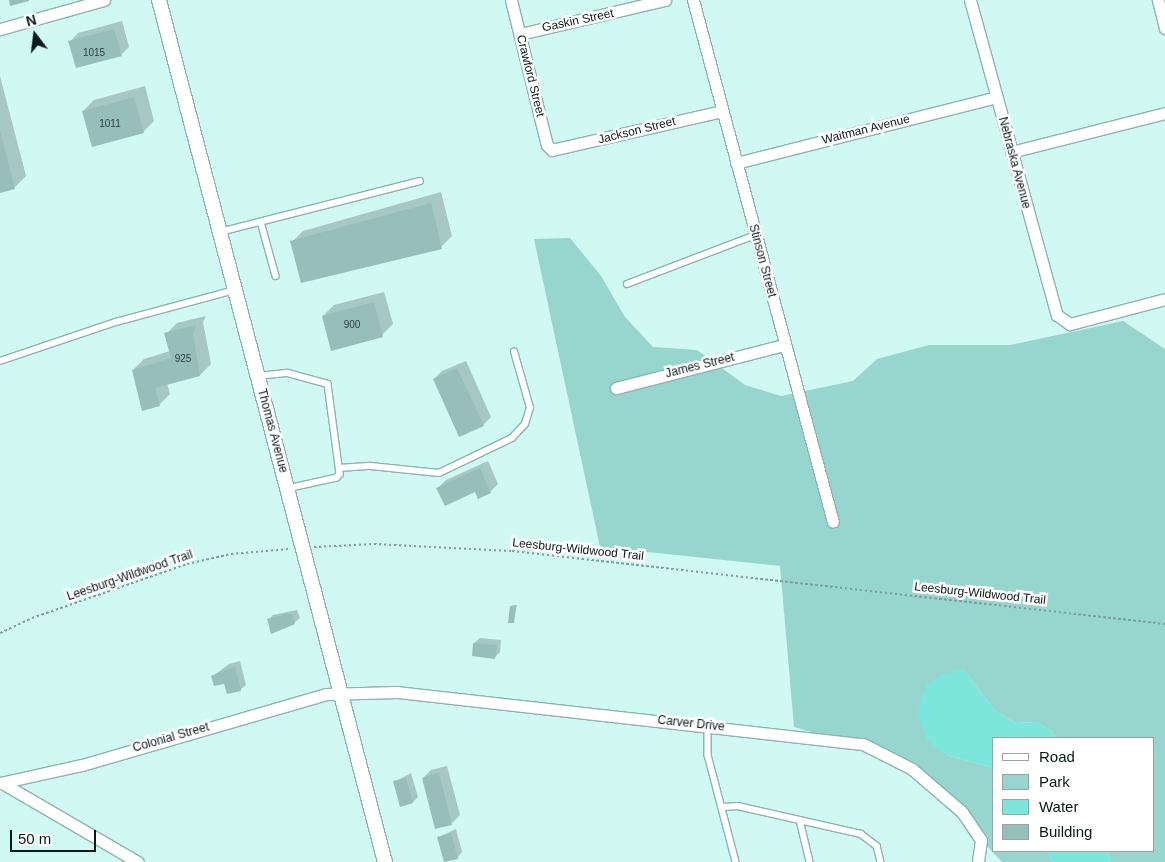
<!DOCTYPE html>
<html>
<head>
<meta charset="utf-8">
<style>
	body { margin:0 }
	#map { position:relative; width:1165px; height:862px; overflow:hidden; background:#d0f9f4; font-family:Helvetica,sans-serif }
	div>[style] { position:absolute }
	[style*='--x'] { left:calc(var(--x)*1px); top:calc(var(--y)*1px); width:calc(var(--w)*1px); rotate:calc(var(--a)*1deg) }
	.green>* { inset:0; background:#97d6cf }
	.water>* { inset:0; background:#7ce6dc }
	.shadow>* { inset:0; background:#0003 }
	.building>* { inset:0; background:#97beba }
	.path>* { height:2px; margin-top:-1px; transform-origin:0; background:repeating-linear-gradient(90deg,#7f9d9a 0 2.5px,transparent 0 5px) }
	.roads { filter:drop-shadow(1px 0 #8db4b0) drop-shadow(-1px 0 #8db4b0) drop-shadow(0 1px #8db4b0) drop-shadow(0 -1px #8db4b0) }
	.service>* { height:5.5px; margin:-2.75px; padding:0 2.75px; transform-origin:2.75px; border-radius:2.75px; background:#fff }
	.minor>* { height:11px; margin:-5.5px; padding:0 5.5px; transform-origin:5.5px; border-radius:5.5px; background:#fff }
	.tertiary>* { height:14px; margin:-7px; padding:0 7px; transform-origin:7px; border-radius:7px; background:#fff }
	span { translate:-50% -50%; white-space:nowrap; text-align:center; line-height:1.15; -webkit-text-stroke:5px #fff; paint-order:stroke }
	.number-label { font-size:10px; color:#2c4240 }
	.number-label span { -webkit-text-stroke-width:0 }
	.street-label { font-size:12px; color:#091917 }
	.legend { position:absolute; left:992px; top:737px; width:162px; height:115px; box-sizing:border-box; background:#fff; border:1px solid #9da3a2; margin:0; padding:6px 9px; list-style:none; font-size:15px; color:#091917 }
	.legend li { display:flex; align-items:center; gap:10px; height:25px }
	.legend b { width:25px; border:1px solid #9da3a2 }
	.north { position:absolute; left:10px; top:10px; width:50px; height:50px; -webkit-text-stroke:4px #fff; paint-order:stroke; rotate:345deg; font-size:14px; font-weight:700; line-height:20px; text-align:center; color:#091917 }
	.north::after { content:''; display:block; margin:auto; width:18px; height:22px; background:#091917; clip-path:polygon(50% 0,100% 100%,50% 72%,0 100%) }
	.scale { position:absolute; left:10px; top:830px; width:86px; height:22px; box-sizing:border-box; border:2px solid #091917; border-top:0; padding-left:6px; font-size:15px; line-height:18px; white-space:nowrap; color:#091917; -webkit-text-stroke:4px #fff; paint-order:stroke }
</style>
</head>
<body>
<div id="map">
	<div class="green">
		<i style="clip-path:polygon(570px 238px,601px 276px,625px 317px,653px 347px,697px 350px,745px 385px,781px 396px,853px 381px,877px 359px,929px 345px,1010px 345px,1123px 321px,1165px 349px,1165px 862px,1110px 862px,1107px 851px,1154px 851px,1154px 738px,1056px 738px,1051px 731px,1036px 722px,1016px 723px,995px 711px,963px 669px,946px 755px,994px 768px,994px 851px,1047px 851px,1053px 862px,1002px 862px,940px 796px,879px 752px,794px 727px,780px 566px,600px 547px,534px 239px)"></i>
	</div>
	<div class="water">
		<i style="clip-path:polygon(963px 669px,995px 711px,1016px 723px,1036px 722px,1051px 731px,1056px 738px,994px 738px,994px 768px,946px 755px,927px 740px,918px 717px,921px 698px,927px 684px,942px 675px)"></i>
		<i style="clip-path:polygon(1047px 851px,1107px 851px,1110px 862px,1053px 862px)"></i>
	</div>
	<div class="shadow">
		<i style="clip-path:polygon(122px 21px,129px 47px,121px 55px,70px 42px,78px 33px)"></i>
		<i style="clip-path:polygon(0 76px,26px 176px,15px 187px,0 191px)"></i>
		<i style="clip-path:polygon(145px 86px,154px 121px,143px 132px,83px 111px,94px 100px)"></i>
		<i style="clip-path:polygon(441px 192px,452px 236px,441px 247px,292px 242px,303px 231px)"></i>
		<i style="clip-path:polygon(384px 292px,393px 324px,382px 335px,323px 316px,334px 305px)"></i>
		<i style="clip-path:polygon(206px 316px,203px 322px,211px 364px,200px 375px,167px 383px,170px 394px,159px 405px,133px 370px,144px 359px,170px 351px,166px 334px,177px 323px)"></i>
		<i style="clip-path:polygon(466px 361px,491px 417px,483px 425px,434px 379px,442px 371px)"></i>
		<i style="clip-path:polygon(488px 461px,498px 484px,490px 492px,438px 488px,446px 480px)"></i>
		<i style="clip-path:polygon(513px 605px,517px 605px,513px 622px,511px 607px)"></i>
		<i style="clip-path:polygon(297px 610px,300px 618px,294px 623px,268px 620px,273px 615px)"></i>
		<i style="clip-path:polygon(480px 638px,501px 640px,500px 652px,495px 657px,474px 643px)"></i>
		<i style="clip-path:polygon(240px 661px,246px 685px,240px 690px,213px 676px,229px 664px)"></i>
		<i style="clip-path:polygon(447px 766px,460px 815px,452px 823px,436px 827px,423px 778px,431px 770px)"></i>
		<i style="clip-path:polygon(411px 773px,418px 797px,413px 802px,394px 782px)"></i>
		<i style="clip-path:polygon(456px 829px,462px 852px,457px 858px,439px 837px)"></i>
	</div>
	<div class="building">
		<i style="clip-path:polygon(9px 0,29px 0,29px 1px,10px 6px)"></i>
		<i style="clip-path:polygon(114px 29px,122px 56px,76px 68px,68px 41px)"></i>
		<i style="clip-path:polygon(134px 97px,144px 133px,92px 147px,82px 111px)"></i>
		<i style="clip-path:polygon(0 131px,15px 189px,0 193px)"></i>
		<i style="clip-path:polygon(431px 203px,442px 249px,301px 283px,290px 241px)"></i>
		<i style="clip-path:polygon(374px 302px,383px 337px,331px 351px,322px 316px)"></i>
		<i style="clip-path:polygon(196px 325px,193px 334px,200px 376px,155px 388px,160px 406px,142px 411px,132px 370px,171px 358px,164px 333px)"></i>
		<i style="clip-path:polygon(457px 368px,484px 426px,459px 437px,433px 379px)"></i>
		<i style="clip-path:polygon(480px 468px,491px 493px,478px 499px,475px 492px,445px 506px,436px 488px)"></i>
		<i style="clip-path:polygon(510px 606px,516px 607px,514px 623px,508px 623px)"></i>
		<i style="clip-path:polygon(286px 614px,292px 614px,295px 624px,271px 634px,267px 619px)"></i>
		<i style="clip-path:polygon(473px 643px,497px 645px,495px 659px,472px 656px)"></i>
		<i style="clip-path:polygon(235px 666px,241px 691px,227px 694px,224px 684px,214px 686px,211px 676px)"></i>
		<i style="clip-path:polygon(439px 773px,452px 825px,435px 829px,422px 778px)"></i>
		<i style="clip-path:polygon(406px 778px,413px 803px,400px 807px,393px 781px)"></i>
		<i style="clip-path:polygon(451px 833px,458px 859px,444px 862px,437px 837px)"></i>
	</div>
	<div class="path">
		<i style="--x:314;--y:547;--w:60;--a:-2.9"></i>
		<i style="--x:374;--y:544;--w:138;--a:2.9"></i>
		<i style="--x:512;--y:551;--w:657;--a:6.38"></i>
		<i style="--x:0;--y:633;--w:35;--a:-25"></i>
		<i style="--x:32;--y:618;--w:164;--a:-19.2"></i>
		<i style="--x:187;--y:564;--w:45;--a:-12.8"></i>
		<i style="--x:231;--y:554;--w:58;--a:-4.9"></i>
	</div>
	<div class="roads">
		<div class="service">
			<i style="--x:261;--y:222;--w:56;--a:74.5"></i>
			<i style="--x:220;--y:232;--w:206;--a:-14.3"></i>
			<i style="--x:627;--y:284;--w:137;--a:-20.9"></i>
			<i style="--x:0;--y:361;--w:122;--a:-18.6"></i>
			<i style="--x:116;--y:322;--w:123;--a:-15.1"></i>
			<i style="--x:258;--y:376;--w:30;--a:-6"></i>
			<i style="--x:288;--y:373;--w:41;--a:15.4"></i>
			<i style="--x:328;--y:384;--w:91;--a:82.4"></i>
			<i style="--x:340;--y:474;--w:5;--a:127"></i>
			<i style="--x:337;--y:478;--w:51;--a:167.6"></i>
			<i style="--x:339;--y:468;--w:32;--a:-4"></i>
			<i style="--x:371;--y:466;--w:68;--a:5.9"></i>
			<i style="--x:439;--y:473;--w:81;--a:-25.6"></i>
			<i style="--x:512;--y:438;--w:19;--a:-47"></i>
			<i style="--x:525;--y:424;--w:17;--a:-73"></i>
			<i style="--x:530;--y:408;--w:58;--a:-105.9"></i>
			<i style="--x:708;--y:726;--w:29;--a:90"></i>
			<i style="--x:708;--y:755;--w:111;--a:75.3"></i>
			<i style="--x:723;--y:807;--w:15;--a:-4"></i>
			<i style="--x:738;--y:806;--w:126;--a:12.8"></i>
			<i style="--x:861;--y:834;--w:20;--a:37"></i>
			<i style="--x:877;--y:846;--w:16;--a:76"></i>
			<i style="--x:800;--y:820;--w:43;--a:76.6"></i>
		</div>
		<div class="minor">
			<i style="--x:511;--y:0;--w:149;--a:76.1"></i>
			<i style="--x:547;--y:145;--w:7;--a:45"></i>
			<i style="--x:552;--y:150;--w:174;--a:-12.9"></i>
			<i style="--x:693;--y:0;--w:540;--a:74.99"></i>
			<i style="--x:970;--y:0;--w:327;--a:74.6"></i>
			<i style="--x:1057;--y:315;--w:16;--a:35"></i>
			<i style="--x:1070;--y:324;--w:98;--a:-14.7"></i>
			<i style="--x:1158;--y:0;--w:29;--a:76"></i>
			<i style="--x:0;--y:29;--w:108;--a:-15.6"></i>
			<i style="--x:520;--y:34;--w:149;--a:-13.2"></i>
			<i style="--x:1011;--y:152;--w:159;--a:-14.2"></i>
			<i style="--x:736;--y:163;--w:268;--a:-14.2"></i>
			<i style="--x:616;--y:388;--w:173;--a:-14.4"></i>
			<i style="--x:0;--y:783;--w:84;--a:-12.4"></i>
			<i style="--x:82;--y:765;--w:254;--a:-16.2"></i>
			<i style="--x:326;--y:694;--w:71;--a:-1.6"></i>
			<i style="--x:397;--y:692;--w:469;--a:6.4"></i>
			<i style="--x:863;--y:744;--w:55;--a:27"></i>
			<i style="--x:912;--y:769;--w:66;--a:40.7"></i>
			<i style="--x:962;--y:812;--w:34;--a:56"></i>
			<i style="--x:981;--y:840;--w:22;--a:98"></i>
			<i style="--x:2;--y:783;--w:157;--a:30.2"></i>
		</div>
		<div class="tertiary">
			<i style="--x:159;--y:0;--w:891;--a:75.31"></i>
		</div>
	</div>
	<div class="number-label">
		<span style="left:94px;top:53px">1015</span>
		<span style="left:110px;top:124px">1011</span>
		<span style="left:352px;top:325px">900</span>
		<span style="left:183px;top:359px">925</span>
	</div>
	<div class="street-label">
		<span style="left:578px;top:21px;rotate:-12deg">Gaskin Street</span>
		<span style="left:530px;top:76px;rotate:76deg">Crawford Street</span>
		<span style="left:866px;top:130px;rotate:-14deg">Waitman Avenue</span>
		<span style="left:637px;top:131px;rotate:-14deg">Jackson Street</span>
		<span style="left:1014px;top:163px;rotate:75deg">Nebraska Avenue</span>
		<span style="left:762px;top:261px;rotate:75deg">Stinson Street</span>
		<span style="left:700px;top:366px;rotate:-14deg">James Street</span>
		<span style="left:272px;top:431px;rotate:75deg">Thomas Avenue</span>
		<span style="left:578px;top:550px;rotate:6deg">Leesburg-Wildwood Trail</span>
		<span style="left:130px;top:576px;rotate:-19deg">Leesburg-Wildwood Trail</span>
		<span style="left:980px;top:594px;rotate:6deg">Leesburg-Wildwood Trail</span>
		<span style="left:691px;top:724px;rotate:6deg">Carver Drive</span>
		<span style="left:171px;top:738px;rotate:-16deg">Colonial Street</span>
	</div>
	<ul class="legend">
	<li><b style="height:6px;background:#fff"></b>Road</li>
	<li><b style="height:14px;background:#97d6cf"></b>Park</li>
	<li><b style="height:14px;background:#7ce6dc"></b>Water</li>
	<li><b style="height:14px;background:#97beba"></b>Building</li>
	</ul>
	<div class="north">N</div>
	<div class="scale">50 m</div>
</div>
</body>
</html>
